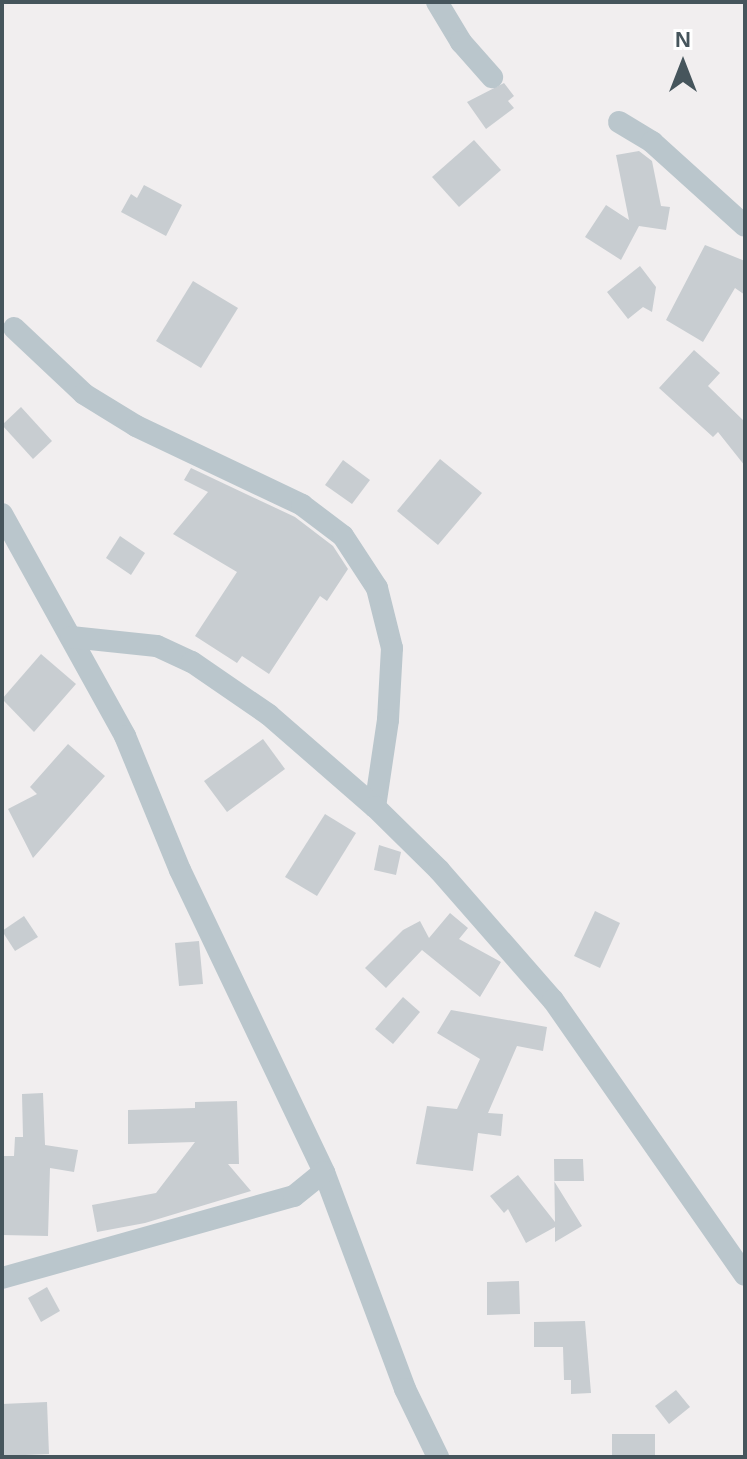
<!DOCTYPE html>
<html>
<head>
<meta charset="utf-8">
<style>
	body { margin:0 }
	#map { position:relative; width:747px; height:1459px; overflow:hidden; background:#f1eeef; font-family:Arial,sans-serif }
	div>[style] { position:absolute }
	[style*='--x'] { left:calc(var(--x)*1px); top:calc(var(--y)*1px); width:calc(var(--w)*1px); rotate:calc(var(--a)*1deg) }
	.building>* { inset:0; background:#c8cdd1 }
	.street>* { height:22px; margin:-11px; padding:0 11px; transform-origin:11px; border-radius:11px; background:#bac6cc }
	span { translate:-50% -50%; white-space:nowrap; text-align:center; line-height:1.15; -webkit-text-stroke:7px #fff; paint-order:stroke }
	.frame { position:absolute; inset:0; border:4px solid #46555c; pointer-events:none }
	.north { position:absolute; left:643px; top:24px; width:80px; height:80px; -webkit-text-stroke:6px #fff; paint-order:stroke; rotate:0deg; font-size:22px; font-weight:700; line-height:32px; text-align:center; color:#46555c }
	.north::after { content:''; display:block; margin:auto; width:28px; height:36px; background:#46555c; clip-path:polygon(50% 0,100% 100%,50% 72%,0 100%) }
</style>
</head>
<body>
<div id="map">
	<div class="building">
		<i style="clip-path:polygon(504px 83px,514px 96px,508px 101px,514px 108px,486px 129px,467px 102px)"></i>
		<i style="clip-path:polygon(474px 140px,501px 170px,459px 207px,432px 177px)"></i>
		<i style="clip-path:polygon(639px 151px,652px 161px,661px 206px,670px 207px,666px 230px,639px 226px,621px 260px,585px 237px,606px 205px,629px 220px,616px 155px)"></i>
		<i style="clip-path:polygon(144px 185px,182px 205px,166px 236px,121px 212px,131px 194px,137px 198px)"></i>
		<i style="clip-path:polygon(705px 245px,745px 261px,745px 295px,735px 288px,703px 342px,666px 320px)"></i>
		<i style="clip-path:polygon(640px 266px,656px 287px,652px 312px,643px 307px,628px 319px,607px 292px)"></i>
		<i style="clip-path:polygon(193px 281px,238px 308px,201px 368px,156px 341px)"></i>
		<i style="clip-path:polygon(694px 350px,720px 373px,708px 386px,745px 422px,745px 466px,718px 432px,713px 437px,659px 388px)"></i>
		<i style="clip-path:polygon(21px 407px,52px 441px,33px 459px,2px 425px)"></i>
		<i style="clip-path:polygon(440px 459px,482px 493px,438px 545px,397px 511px)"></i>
		<i style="clip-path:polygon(343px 460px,370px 480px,352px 504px,325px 485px)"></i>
		<i style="clip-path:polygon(191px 468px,295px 517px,333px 546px,348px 569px,327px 601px,320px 596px,269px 674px,242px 656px,237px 663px,195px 636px,237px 572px,173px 534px,208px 492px,184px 480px)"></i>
		<i style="clip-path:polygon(120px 536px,145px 553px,131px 575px,106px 558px)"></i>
		<i style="clip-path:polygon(41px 654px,76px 684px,34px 732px,2px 699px)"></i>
		<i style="clip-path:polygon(263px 739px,285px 769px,227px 812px,204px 781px)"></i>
		<i style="clip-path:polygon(68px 744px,105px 776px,33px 858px,8px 809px,37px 794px,30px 787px)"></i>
		<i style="clip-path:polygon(325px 814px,356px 833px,317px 896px,285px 877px)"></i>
		<i style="clip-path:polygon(379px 845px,401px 852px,396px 875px,374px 870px)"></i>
		<i style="clip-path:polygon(595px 911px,620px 923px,600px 968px,574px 956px)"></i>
		<i style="clip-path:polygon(450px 913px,468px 928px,459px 939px,501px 962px,480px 997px,422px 950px,386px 988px,365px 968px,403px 930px,420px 921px,429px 938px)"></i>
		<i style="clip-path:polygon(24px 916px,38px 937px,15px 951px,2px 931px)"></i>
		<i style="clip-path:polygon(199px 941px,203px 984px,179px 986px,175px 943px)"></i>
		<i style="clip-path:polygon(403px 997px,420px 1012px,393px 1044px,375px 1029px)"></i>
		<i style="clip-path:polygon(451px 1010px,547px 1027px,543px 1051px,517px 1046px,488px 1113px,503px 1114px,501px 1136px,478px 1133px,473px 1171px,416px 1164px,427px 1106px,457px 1109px,480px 1059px,437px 1033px)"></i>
		<i style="clip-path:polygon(43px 1093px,45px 1145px,78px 1150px,74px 1172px,50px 1168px,48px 1236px,2px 1235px,2px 1156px,14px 1156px,15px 1137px,23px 1137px,22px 1094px)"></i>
		<i style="clip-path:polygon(237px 1101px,239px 1164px,228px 1164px,251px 1191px,145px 1223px,97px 1232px,92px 1205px,156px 1193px,195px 1142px,128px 1144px,128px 1110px,195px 1108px,195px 1102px)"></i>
		<i style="clip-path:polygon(554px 1159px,583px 1159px,584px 1181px,554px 1181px,582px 1226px,555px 1242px,555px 1227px,526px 1243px,508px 1209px,504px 1213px,490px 1196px,518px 1175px,555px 1222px)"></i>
		<i style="clip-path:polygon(519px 1281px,520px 1314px,487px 1315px,487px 1282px)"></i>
		<i style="clip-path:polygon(47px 1287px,60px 1311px,41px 1322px,28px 1298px)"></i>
		<i style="clip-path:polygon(585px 1321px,591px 1393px,571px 1394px,571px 1380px,564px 1380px,563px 1347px,534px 1347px,534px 1322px)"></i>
		<i style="clip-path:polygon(676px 1390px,690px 1407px,669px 1424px,655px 1406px)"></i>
		<i style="clip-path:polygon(47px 1402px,49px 1454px,2px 1456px,2px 1404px)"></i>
		<i style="clip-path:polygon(612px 1434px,655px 1434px,655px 1457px,612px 1457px)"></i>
	</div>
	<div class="street">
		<i style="--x:437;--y:2;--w:47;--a:59"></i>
		<i style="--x:461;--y:42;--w:47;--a:48.5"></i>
		<i style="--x:619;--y:122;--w:39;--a:31"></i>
		<i style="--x:652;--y:142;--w:125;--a:42.1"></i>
		<i style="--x:14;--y:328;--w:96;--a:43.3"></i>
		<i style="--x:84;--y:394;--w:61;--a:31.6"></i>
		<i style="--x:136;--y:426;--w:184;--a:25.4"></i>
		<i style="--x:302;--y:505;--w:51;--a:37.1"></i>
		<i style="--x:343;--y:536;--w:62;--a:56.8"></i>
		<i style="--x:377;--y:588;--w:62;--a:76"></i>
		<i style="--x:392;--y:648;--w:72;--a:93.2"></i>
		<i style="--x:388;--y:720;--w:88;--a:98.5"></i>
		<i style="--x:2;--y:514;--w:254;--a:61"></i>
		<i style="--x:125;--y:736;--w:145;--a:67.7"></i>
		<i style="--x:180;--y:870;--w:335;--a:64.5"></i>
		<i style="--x:324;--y:1172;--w:232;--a:69.5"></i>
		<i style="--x:405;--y:1389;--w:76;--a:64.1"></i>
		<i style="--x:71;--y:637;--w:86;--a:6"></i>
		<i style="--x:157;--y:646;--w:38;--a:25"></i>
		<i style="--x:192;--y:662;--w:93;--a:34.5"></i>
		<i style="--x:269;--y:715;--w:140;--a:41"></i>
		<i style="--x:375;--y:807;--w:90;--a:44.5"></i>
		<i style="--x:439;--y:870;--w:173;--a:48.8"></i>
		<i style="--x:553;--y:1000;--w:335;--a:55.1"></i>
		<i style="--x:2;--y:1278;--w:303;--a:-15.7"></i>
		<i style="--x:294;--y:1196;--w:38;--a:-39"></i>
	</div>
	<div class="frame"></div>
	<div class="north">N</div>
</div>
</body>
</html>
